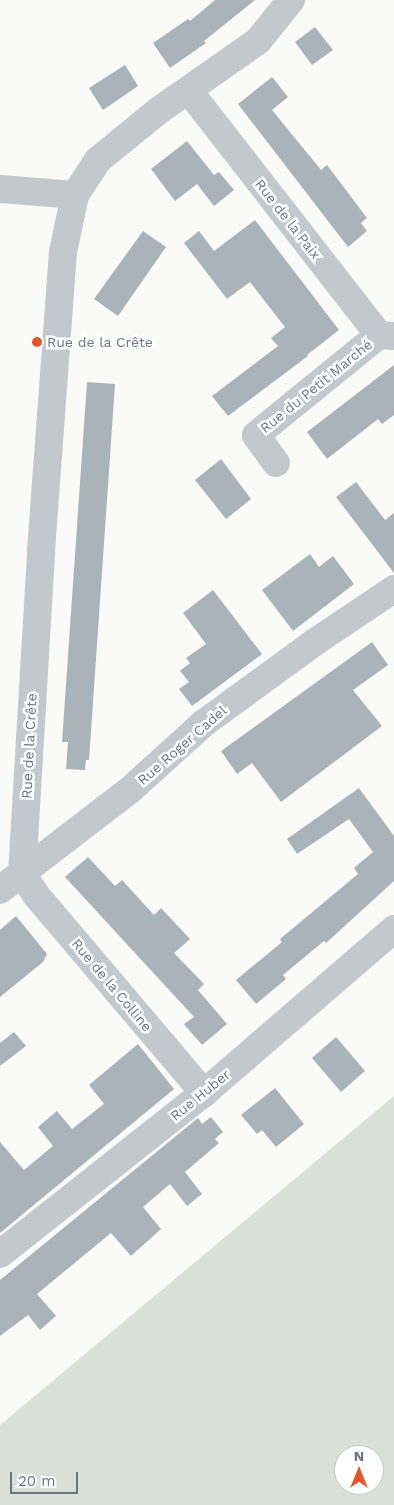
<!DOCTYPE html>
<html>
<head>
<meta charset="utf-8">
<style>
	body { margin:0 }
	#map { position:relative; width:394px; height:1505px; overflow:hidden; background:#fafaf8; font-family:"Work Sans",sans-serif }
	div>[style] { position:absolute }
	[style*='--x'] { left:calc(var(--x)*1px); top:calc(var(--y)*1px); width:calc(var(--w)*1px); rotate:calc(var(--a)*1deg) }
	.green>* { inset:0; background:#dadfd7 }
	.building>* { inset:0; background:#aab3b9 }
	.minor>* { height:28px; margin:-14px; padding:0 14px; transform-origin:14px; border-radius:14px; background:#c3c8cc }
	.dots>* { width:14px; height:14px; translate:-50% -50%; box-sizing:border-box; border:2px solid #fff; border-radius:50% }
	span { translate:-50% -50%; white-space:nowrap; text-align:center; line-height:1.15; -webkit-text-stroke:5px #fff; paint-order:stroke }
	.street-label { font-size:14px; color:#657683 }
	.poi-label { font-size:14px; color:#657683 }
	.left { translate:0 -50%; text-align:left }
	.north { position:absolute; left:334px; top:1445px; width:50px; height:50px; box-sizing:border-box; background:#fff; border:1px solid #c1c8cd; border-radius:50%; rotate:0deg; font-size:14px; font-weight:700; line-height:20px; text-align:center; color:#657683 }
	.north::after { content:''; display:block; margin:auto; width:18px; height:22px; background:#e4572e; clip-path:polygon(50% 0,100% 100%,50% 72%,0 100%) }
	.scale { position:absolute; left:10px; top:1472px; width:68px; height:22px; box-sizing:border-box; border:2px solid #657683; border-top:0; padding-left:6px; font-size:15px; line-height:18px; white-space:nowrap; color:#657683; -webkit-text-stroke:4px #fff; paint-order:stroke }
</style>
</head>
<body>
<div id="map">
	<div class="green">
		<i style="clip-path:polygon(evenodd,394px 1096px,394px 1505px,0 1505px,0 1425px,394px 1096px,344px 1455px,374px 1455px,374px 1485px,344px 1485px,344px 1455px)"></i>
	</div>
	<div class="building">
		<i style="clip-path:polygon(215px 0,255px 0,204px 41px,206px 43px,170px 68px,153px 43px,188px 19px,190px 21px)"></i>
		<i style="clip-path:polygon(315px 27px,333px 50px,312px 65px,295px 42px)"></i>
		<i style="clip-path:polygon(125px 65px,138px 86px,103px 110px,89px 88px)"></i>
		<i style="clip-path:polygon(272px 77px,288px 97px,272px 110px,321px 170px,327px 165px,367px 218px,361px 223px,367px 231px,348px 247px,238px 104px)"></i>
		<i style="clip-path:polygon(187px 141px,214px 175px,219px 172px,234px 190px,214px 206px,197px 184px,175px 201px,151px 169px)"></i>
		<i style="clip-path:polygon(255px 220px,339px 330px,307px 355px,308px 356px,228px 416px,212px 396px,278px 346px,271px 338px,285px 327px,250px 282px,227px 299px,184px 243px,199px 231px,214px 251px)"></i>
		<i style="clip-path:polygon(143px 231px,166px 247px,118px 316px,94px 299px)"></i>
		<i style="clip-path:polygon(394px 365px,394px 415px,382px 424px,378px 419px,327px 459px,307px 432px)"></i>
		<i style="clip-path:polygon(87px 382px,115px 384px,89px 760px,86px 760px,85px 770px,66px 769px,68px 742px,62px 742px)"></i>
		<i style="clip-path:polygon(221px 459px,251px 499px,226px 519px,195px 480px)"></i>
		<i style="clip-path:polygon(356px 482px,385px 520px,394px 513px,394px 573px,336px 497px)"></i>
		<i style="clip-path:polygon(310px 554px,319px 567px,333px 556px,354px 584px,293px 631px,262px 590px)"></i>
		<i style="clip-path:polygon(213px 590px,262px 654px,192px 706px,179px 689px,189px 682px,180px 671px,190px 663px,186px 658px,206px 644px,183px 613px)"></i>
		<i style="clip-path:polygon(372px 642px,388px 665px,353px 690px,382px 726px,281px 802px,252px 763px,237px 774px,221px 751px)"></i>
		<i style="clip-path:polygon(359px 788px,394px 836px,394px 881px,326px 943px,324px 941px,283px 975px,286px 979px,256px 1004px,236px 980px,282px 942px,280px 939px,358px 874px,354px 868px,373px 852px,349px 819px,297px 854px,287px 839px)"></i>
		<i style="clip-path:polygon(88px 857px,115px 886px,122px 880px,154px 915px,161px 908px,190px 939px,174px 953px,204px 984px,198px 990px,227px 1024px,202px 1045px,184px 1024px,194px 1017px,65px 877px)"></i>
		<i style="clip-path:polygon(16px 916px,47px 954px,43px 962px,0 997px,0 930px)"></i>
		<i style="clip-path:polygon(14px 1032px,26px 1046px,0 1066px,0 1043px)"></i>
		<i style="clip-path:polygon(336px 1037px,365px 1071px,341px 1092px,312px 1058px)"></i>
		<i style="clip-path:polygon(138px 1044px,174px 1089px,0 1233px,0 1142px,24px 1170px,53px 1146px,38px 1127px,57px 1111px,72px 1129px,104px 1104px,89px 1085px)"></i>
		<i style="clip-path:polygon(275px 1088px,304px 1124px,276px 1147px,262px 1130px,257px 1134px,241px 1115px)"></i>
		<i style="clip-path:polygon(211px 1117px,223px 1132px,215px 1139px,219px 1143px,185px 1172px,202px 1194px,187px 1206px,170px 1184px,143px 1207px,161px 1229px,131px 1256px,111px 1233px,37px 1294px,56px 1316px,40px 1330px,28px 1315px,0 1336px,0 1280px,198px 1118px,202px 1124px)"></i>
	</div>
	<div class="minor">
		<i style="--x:189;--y:91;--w:309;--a:52.1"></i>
		<i style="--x:379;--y:335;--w:15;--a:4"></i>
		<i style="--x:0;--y:189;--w:75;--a:4.6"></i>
		<i style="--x:276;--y:463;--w:34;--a:-126"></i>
		<i style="--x:256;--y:435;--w:159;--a:-39.1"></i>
		<i style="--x:22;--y:874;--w:324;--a:-86.6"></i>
		<i style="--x:41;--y:551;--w:300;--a:-85.8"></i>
		<i style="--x:63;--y:252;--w:58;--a:-78.1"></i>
		<i style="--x:75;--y:195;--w:42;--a:-56.7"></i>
		<i style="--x:98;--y:160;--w:77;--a:-39.2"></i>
		<i style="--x:158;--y:111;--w:122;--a:-35"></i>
		<i style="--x:258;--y:41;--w:53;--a:-51.2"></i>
		<i style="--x:22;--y:874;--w:25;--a:56"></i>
		<i style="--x:36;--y:895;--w:260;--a:49.7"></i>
		<i style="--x:0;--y:890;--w:164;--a:-37.6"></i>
		<i style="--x:130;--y:790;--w:100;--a:-42.2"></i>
		<i style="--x:204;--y:723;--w:137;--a:-36.1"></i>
		<i style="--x:315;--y:642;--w:95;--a:-33.9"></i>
		<i style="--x:0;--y:1254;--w:260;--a:-38.3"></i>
		<i style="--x:204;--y:1093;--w:251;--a:-40.8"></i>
	</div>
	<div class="dots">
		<i style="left:37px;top:342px;background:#e4572e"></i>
	</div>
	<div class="street-label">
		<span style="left:288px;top:219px;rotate:52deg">Rue de la Paix</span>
		<span style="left:316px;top:386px;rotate:-39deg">Rue du Petit Marché</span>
		<span style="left:182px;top:745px;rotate:-41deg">Rue Roger Cadel</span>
		<span style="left:29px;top:746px;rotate:-87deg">Rue de la Crête</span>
		<span style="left:112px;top:985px;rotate:50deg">Rue de la Colline</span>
		<span style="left:200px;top:1095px;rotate:-39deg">Rue Huber</span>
	</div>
	<div class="poi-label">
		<span class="left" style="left:47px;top:342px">Rue de la Crête</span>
	</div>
	<div class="north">N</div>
	<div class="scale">20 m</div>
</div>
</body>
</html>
